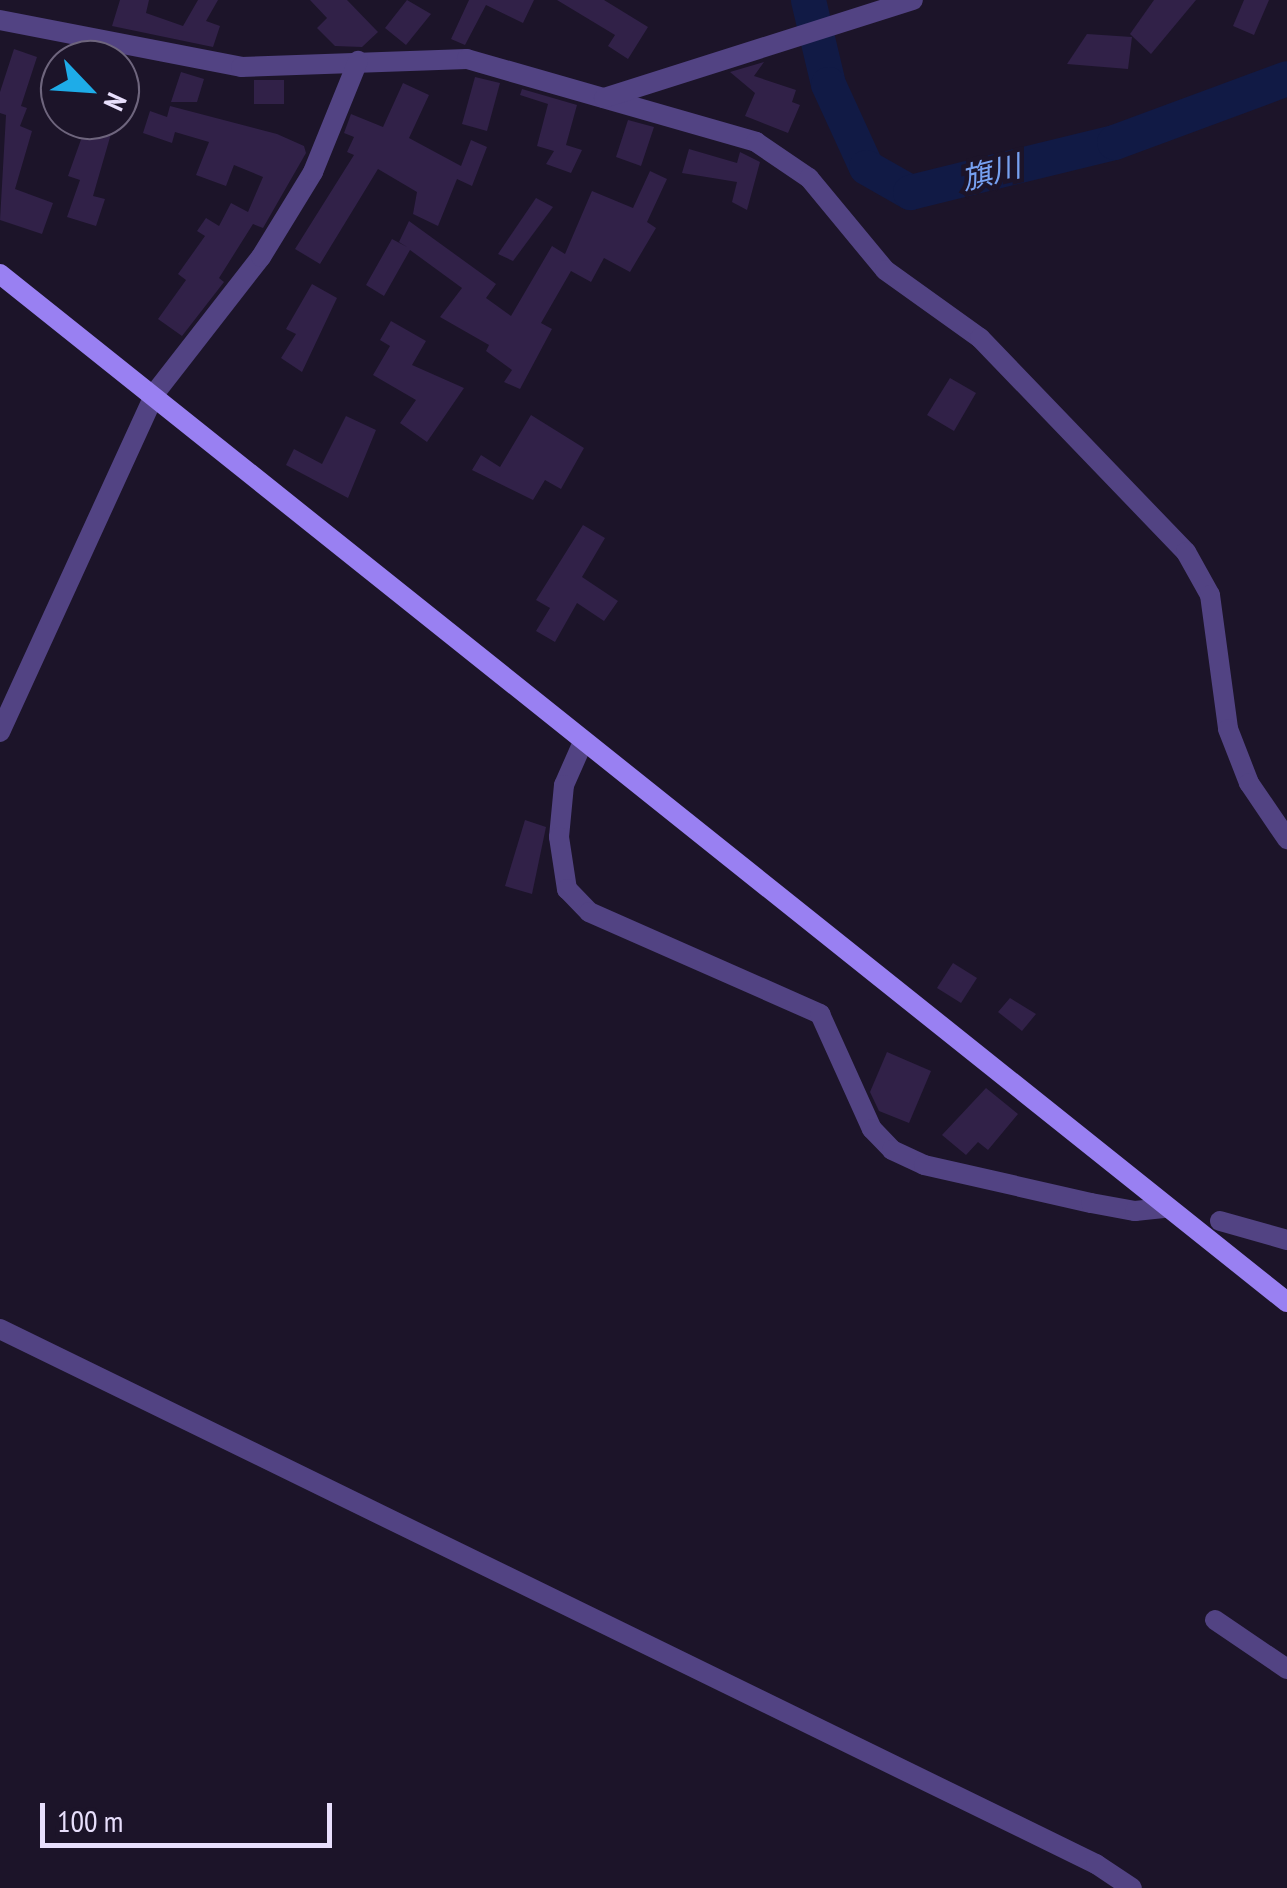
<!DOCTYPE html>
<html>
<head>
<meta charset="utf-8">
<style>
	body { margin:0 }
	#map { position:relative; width:1287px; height:1888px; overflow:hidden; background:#1c1429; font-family:"PT Sans Narrow","Noto Sans JP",sans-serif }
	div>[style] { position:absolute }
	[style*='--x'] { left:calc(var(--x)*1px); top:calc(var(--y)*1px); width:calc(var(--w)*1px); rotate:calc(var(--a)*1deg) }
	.river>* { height:35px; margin:-17.5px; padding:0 17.5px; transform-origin:17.5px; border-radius:17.5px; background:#111a45 }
	.building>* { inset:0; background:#312148 }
	.street>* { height:20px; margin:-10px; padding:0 10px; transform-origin:10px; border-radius:10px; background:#524383 }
	.secondary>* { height:20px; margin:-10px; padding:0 10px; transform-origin:10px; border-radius:10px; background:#9980f2 }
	span { translate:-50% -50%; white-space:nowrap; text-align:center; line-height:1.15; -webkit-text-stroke:9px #1c1429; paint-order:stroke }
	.water-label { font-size:30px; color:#77a1f1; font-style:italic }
	.north { position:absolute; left:40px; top:40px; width:100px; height:100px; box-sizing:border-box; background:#1c1429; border:2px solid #6e657d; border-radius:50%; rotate:115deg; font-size:28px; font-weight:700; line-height:40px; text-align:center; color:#e8dffc }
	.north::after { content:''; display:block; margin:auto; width:35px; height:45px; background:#1eace8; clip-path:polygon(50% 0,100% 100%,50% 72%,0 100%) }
	.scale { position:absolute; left:40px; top:1803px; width:292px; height:45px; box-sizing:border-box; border:5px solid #e8dffc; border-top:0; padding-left:12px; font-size:30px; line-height:35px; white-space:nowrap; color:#e8dffc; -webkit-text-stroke:8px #1c1429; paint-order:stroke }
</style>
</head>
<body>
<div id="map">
	<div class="river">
		<i style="--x:808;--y:0;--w:86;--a:76.6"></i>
		<i style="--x:828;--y:84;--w:91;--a:65.4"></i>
		<i style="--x:866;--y:167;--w:51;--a:29.6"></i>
		<i style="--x:910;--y:192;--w:210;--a:-13.8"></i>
		<i style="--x:1114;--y:142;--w:184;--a:-20.3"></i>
	</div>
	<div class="building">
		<i style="clip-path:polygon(120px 0,149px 0,146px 13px,183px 26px,198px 0,218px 0,206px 21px,220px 26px,213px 47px,112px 26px)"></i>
		<i style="clip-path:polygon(310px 0,347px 0,378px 32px,362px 47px,335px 46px,317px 28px,327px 18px)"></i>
		<i style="clip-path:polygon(407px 0,431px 14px,406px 45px,385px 28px)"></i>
		<i style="clip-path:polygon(469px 0,534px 0,523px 23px,486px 5px,465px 45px,451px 39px)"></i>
		<i style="clip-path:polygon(557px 0,604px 0,648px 27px,628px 59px,608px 46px,615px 35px)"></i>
		<i style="clip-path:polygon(1154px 0,1196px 0,1151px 54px,1130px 34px)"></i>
		<i style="clip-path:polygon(1244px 0,1269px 0,1254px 35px,1233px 26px)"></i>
		<i style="clip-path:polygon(1087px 34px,1132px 37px,1128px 69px,1067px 64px)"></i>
		<i style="clip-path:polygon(14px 49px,37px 57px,21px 106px,27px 108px,20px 126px,32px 131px,15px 189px,53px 203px,42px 234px,0 220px,6px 115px,0 113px,0 92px)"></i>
		<i style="clip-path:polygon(764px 62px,754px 76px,796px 90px,792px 102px,800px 105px,788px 133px,745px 116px,755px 93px,730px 72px)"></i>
		<i style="clip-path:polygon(181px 72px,204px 79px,197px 102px,171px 102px)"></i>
		<i style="clip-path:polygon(475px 77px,500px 83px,487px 131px,462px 124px)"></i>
		<i style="clip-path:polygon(254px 80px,284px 80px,284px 104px,254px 104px)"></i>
		<i style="clip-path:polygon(403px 83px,429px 95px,409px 138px,461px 166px,471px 140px,487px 147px,472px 186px,457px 179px,438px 226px,413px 214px,417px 192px,378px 169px,320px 264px,295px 249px,354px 155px,347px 152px,354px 137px,344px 133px,351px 114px,383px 127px)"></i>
		<i style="clip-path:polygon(522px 89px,577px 105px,566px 145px,582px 150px,571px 173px,546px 164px,554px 151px,537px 146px,548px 104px,520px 95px)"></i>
		<i style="clip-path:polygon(170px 106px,277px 134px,304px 146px,306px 153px,263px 228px,253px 224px,219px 278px,224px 282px,182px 336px,158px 319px,186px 280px,178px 274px,205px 236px,197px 231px,206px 218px,219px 226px,231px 203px,248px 212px,263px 177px,234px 165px,226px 186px,196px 175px,209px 142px,175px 132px,172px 143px,143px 133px,150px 111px,167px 117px)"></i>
		<i style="clip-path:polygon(88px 120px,115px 120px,93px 196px,105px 199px,96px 226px,67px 217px,80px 180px,68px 176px)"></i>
		<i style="clip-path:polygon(628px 120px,654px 127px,641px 166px,616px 157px)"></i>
		<i style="clip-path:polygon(689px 149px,737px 163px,740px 152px,760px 162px,747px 210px,732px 202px,737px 182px,682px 173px)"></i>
		<i style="clip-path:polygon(650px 171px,667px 179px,647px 222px,656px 228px,630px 272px,604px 258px,591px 282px,571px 271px,541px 323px,552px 329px,520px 389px,504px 382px,512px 370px,486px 351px,489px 345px,440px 317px,462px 288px,410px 250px,384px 296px,366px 285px,392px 239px,407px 247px,399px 242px,409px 221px,496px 284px,486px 298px,511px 316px,552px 246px,565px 254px,592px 191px,633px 208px)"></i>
		<i style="clip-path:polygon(536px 198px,553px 207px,513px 261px,498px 254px)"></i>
		<i style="clip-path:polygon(312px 284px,337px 298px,302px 372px,281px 358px,296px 334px,286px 329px)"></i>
		<i style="clip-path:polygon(391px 321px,426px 341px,412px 365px,464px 388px,427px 442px,400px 423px,416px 400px,373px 375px,390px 346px,380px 340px)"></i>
		<i style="clip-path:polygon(950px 378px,976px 393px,954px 431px,927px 415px)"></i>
		<i style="clip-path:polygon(531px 415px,584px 448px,561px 489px,545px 480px,533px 500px,472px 470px,481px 455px,500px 467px)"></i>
		<i style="clip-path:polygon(346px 416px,376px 430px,348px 498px,286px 465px,294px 449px,322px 464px)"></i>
		<i style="clip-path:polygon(583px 525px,605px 538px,582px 577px,618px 601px,604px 621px,577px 603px,555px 642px,536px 631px,550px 608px,536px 600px)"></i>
		<i style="clip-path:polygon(525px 820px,546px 827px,532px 894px,505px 886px)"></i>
		<i style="clip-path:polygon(953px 963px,977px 978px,961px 1003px,937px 988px)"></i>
		<i style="clip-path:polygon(1010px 998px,1036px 1014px,1022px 1031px,998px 1012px)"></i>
		<i style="clip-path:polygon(887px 1052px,931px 1071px,909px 1123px,879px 1111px,870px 1092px)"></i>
		<i style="clip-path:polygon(986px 1088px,1018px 1114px,988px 1150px,978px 1142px,966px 1155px,942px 1135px)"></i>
	</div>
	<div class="street">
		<i style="--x:0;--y:20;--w:246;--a:11"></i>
		<i style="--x:241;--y:67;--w:226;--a:-2"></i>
		<i style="--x:467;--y:59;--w:301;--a:16"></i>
		<i style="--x:756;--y:142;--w:64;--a:34.2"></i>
		<i style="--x:809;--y:178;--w:119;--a:50.4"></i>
		<i style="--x:885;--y:270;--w:117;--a:35.6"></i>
		<i style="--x:980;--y:338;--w:297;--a:46.1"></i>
		<i style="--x:1186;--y:552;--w:49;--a:60.8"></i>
		<i style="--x:1210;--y:595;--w:135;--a:82.3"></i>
		<i style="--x:1228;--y:729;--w:58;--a:68.7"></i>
		<i style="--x:1249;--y:783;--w:68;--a:55.8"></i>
		<i style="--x:604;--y:98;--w:324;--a:-17.6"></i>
		<i style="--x:0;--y:732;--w:373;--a:-65.4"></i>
		<i style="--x:155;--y:393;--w:172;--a:-52.1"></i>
		<i style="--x:261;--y:257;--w:100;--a:-58.5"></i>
		<i style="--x:313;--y:172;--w:120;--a:-67.9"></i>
		<i style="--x:583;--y:742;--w:47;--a:113.8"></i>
		<i style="--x:564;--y:785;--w:52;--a:95.5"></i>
		<i style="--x:559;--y:837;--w:53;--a:81.3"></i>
		<i style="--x:567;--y:889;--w:32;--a:46"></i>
		<i style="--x:589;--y:912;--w:253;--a:23.8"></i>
		<i style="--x:820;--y:1014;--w:126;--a:65.7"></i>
		<i style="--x:872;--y:1129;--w:29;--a:46"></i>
		<i style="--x:892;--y:1150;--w:35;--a:25"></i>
		<i style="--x:924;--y:1165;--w:171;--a:12.8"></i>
		<i style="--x:1091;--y:1203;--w:45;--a:10.3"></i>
		<i style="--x:1135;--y:1211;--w:31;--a:-6"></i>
		<i style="--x:1220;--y:1221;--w:70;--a:15.8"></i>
		<i style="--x:0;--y:1329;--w:1220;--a:26.02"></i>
		<i style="--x:1096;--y:1864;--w:43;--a:33.7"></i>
		<i style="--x:1215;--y:1620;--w:87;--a:34.2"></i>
	</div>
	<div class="secondary">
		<i style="--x:0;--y:274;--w:1647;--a:38.62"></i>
	</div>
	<div class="water-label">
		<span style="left:991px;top:172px;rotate:-14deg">旗川</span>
	</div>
	<div class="north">N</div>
	<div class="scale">100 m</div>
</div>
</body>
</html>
